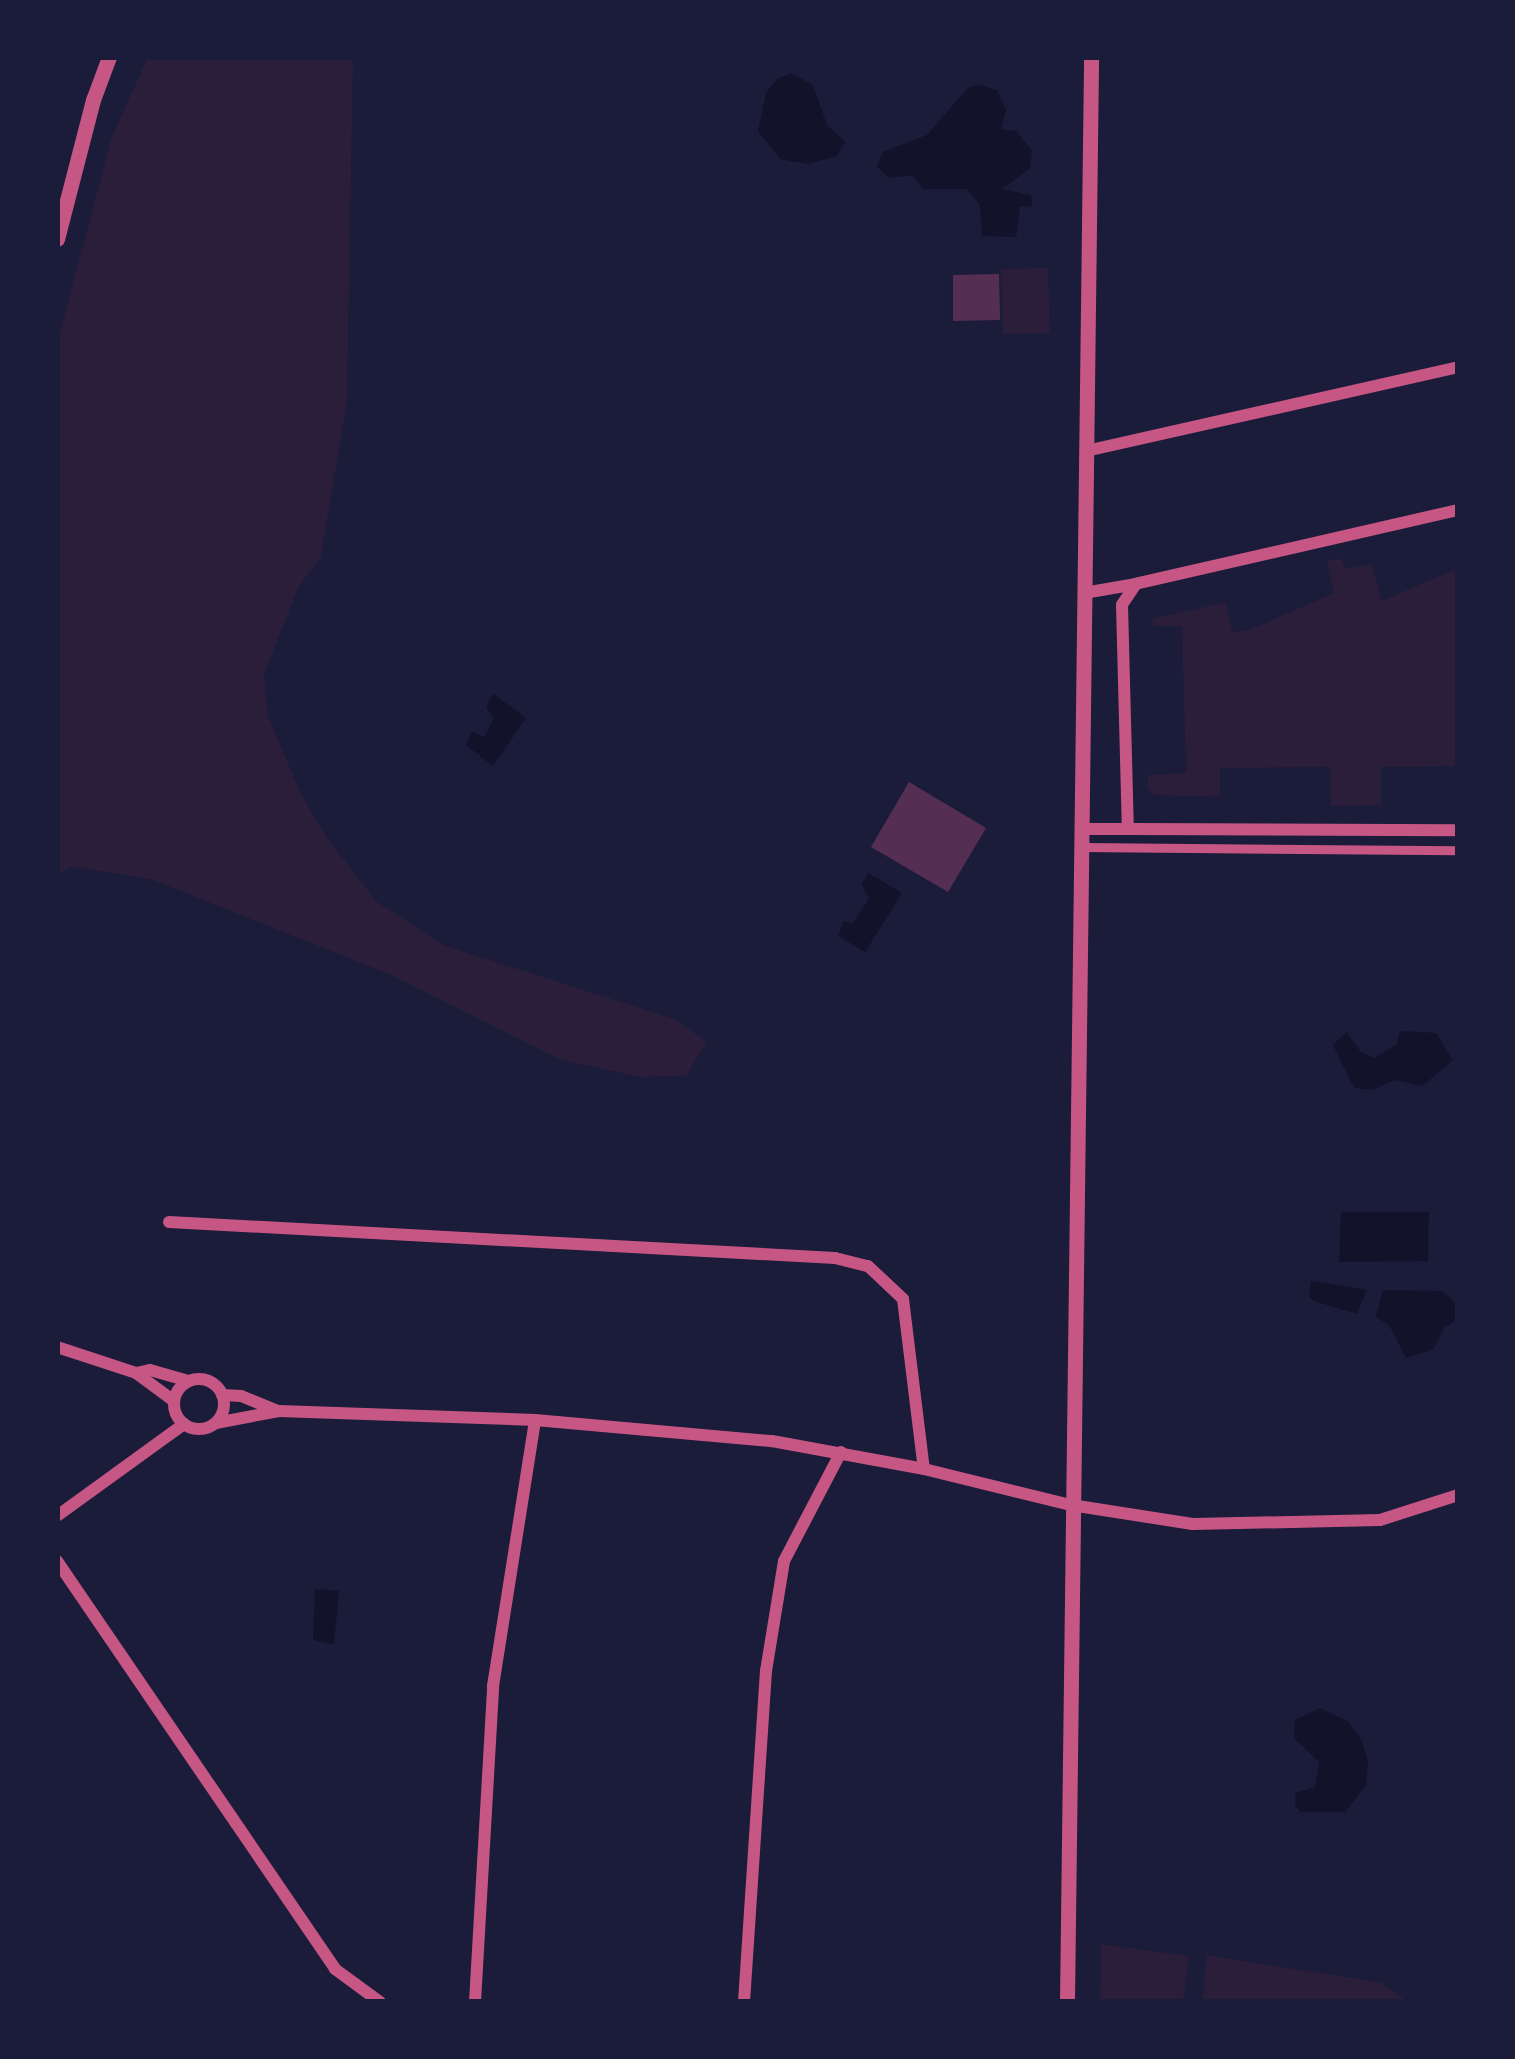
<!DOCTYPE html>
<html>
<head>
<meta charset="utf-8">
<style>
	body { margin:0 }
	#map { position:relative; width:1515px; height:2059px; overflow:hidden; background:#1b1b3a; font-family:Literata,serif }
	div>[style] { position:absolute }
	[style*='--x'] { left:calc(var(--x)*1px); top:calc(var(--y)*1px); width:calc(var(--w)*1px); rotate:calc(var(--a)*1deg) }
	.green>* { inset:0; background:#2a1e3b }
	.water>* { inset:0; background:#12122b }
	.building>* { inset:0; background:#542f53 }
	.pedestrian>* { height:9px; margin:-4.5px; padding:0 4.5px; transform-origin:4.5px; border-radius:4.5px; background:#c65784 }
	.minor>* { height:12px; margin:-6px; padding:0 6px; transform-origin:6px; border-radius:6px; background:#c65784 }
	.minor>.ring { margin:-6px; padding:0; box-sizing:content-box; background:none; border:12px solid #c65784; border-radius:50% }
	.tertiary>* { height:15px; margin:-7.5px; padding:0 7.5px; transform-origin:7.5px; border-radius:7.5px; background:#c65784 }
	span { translate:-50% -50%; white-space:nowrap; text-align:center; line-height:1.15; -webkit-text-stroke:9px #1b1b3a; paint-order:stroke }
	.frame { position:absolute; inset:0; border:60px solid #1b1b3a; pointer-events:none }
</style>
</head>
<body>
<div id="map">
	<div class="green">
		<i style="clip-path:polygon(148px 57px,353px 57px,347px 400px,321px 556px,298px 588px,264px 674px,268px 716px,301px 794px,327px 838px,377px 902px,446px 946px,674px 1019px,707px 1042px,686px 1076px,641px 1077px,561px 1060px,391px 975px,151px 879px,72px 867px,57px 875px,57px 344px,112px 136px)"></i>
		<i style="clip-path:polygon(1048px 268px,1050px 333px,1003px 334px,1001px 269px)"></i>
		<i style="clip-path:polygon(1342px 559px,1345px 569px,1372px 564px,1382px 601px,1458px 568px,1458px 766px,1381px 767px,1381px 805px,1331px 806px,1330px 767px,1220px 768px,1220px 797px,1155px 795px,1148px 789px,1148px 775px,1186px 773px,1182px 626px,1153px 626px,1152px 619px,1226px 602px,1232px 632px,1249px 630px,1334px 593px,1327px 560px)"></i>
		<i style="clip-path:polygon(1101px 1944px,1189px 1956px,1183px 2002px,1100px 2002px)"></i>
		<i style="clip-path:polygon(1207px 1955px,1382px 1983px,1409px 2002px,1202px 2002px)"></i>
	</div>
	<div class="water">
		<i style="clip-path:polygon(791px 73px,813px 85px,827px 125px,845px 142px,837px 156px,808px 164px,780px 159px,758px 131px,766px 93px,777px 79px)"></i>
		<i style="clip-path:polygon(978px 85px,997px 90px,1006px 110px,1001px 129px,1016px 131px,1032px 151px,1030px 168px,1002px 189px,1031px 195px,1032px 206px,1020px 207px,1016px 237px,982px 236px,980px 205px,967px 189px,923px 189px,912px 175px,890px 178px,877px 167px,883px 152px,927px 135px,968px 88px)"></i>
		<i style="clip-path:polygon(493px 694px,526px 718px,493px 766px,466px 745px,472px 731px,484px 737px,494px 719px,486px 707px)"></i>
		<i style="clip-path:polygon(868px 873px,902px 893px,865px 952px,838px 936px,844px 921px,852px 924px,869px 899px,862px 884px)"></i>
		<i style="clip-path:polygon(1400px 1031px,1436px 1033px,1453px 1060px,1422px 1086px,1395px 1080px,1372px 1090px,1354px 1088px,1333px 1045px,1347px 1032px,1360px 1051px,1374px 1058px,1397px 1044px)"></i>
		<i style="clip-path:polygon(1341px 1212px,1429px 1212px,1428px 1261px,1339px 1262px)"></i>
		<i style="clip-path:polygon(1311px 1281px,1367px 1290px,1357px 1314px,1314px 1301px,1309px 1297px)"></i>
		<i style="clip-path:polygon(1383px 1290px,1442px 1291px,1458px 1304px,1458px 1319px,1444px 1328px,1433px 1350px,1406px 1358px,1389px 1325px,1376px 1317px)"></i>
		<i style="clip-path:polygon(315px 1589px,339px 1591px,334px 1644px,313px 1640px)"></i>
		<i style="clip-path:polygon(1320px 1708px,1349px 1722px,1362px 1741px,1368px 1762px,1366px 1785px,1345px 1812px,1301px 1812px,1295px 1805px,1295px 1793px,1315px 1787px,1319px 1762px,1294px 1738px,1295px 1720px)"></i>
	</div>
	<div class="building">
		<i style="clip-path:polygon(999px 274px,1000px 320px,953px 321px,953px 275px)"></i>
		<i style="clip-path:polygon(909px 782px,986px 828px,948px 892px,871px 847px)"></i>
	</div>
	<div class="pedestrian">
		<i style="--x:1080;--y:847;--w:378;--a:0.5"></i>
	</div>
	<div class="minor">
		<i style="--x:1086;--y:451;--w:381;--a:-12.7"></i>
		<i style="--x:1458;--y:510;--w:330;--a:167.1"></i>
		<i style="--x:1136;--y:584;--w:25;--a:124"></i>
		<i style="--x:1122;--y:605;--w:224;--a:88.5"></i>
		<i style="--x:1128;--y:829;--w:330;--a:0.2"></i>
		<i style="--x:1084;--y:593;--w:53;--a:-9.8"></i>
		<i style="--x:1081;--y:829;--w:47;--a:0"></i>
		<i style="--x:169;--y:1222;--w:667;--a:3.09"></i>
		<i style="--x:835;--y:1258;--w:34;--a:14"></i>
		<i style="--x:868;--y:1266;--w:48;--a:43.3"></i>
		<i style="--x:903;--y:1299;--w:171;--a:83"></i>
		<i style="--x:57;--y:1347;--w:83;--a:18.2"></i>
		<i style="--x:136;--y:1373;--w:47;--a:36.4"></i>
		<i style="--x:136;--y:1373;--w:14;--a:-12"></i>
		<i style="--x:150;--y:1370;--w:40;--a:16"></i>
		<i class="ring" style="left:174px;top:1379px;width:38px;height:38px"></i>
		<i style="--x:222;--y:1395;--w:19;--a:3"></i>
		<i style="--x:241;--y:1396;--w:40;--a:22"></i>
		<i style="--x:216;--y:1423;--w:64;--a:-10.8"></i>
		<i style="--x:279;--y:1411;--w:256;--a:2"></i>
		<i style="--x:535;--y:1420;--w:238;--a:5.1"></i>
		<i style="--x:772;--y:1441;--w:155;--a:10.4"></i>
		<i style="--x:924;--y:1469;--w:151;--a:13.8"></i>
		<i style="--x:1071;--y:1505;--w:123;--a:8.9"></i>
		<i style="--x:1193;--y:1524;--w:187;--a:-1.2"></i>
		<i style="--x:1380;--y:1520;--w:82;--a:-17.8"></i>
		<i style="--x:57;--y:1516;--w:157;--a:-35.9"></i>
		<i style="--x:57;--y:1561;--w:494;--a:55.7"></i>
		<i style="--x:335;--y:1969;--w:56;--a:36.3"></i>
		<i style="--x:475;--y:2002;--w:317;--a:-86.7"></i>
		<i style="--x:493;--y:1686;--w:269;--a:-81"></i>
		<i style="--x:744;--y:2002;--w:332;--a:-86.2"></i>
		<i style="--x:766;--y:1671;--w:111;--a:-80.7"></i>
		<i style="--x:784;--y:1561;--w:123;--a:-62.4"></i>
	</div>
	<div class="tertiary">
		<i style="--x:57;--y:239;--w:144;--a:-75.5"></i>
		<i style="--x:93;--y:100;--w:46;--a:-69.6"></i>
		<i style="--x:1067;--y:2002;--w:1945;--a:-89.29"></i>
	</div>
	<div class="frame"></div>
</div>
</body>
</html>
